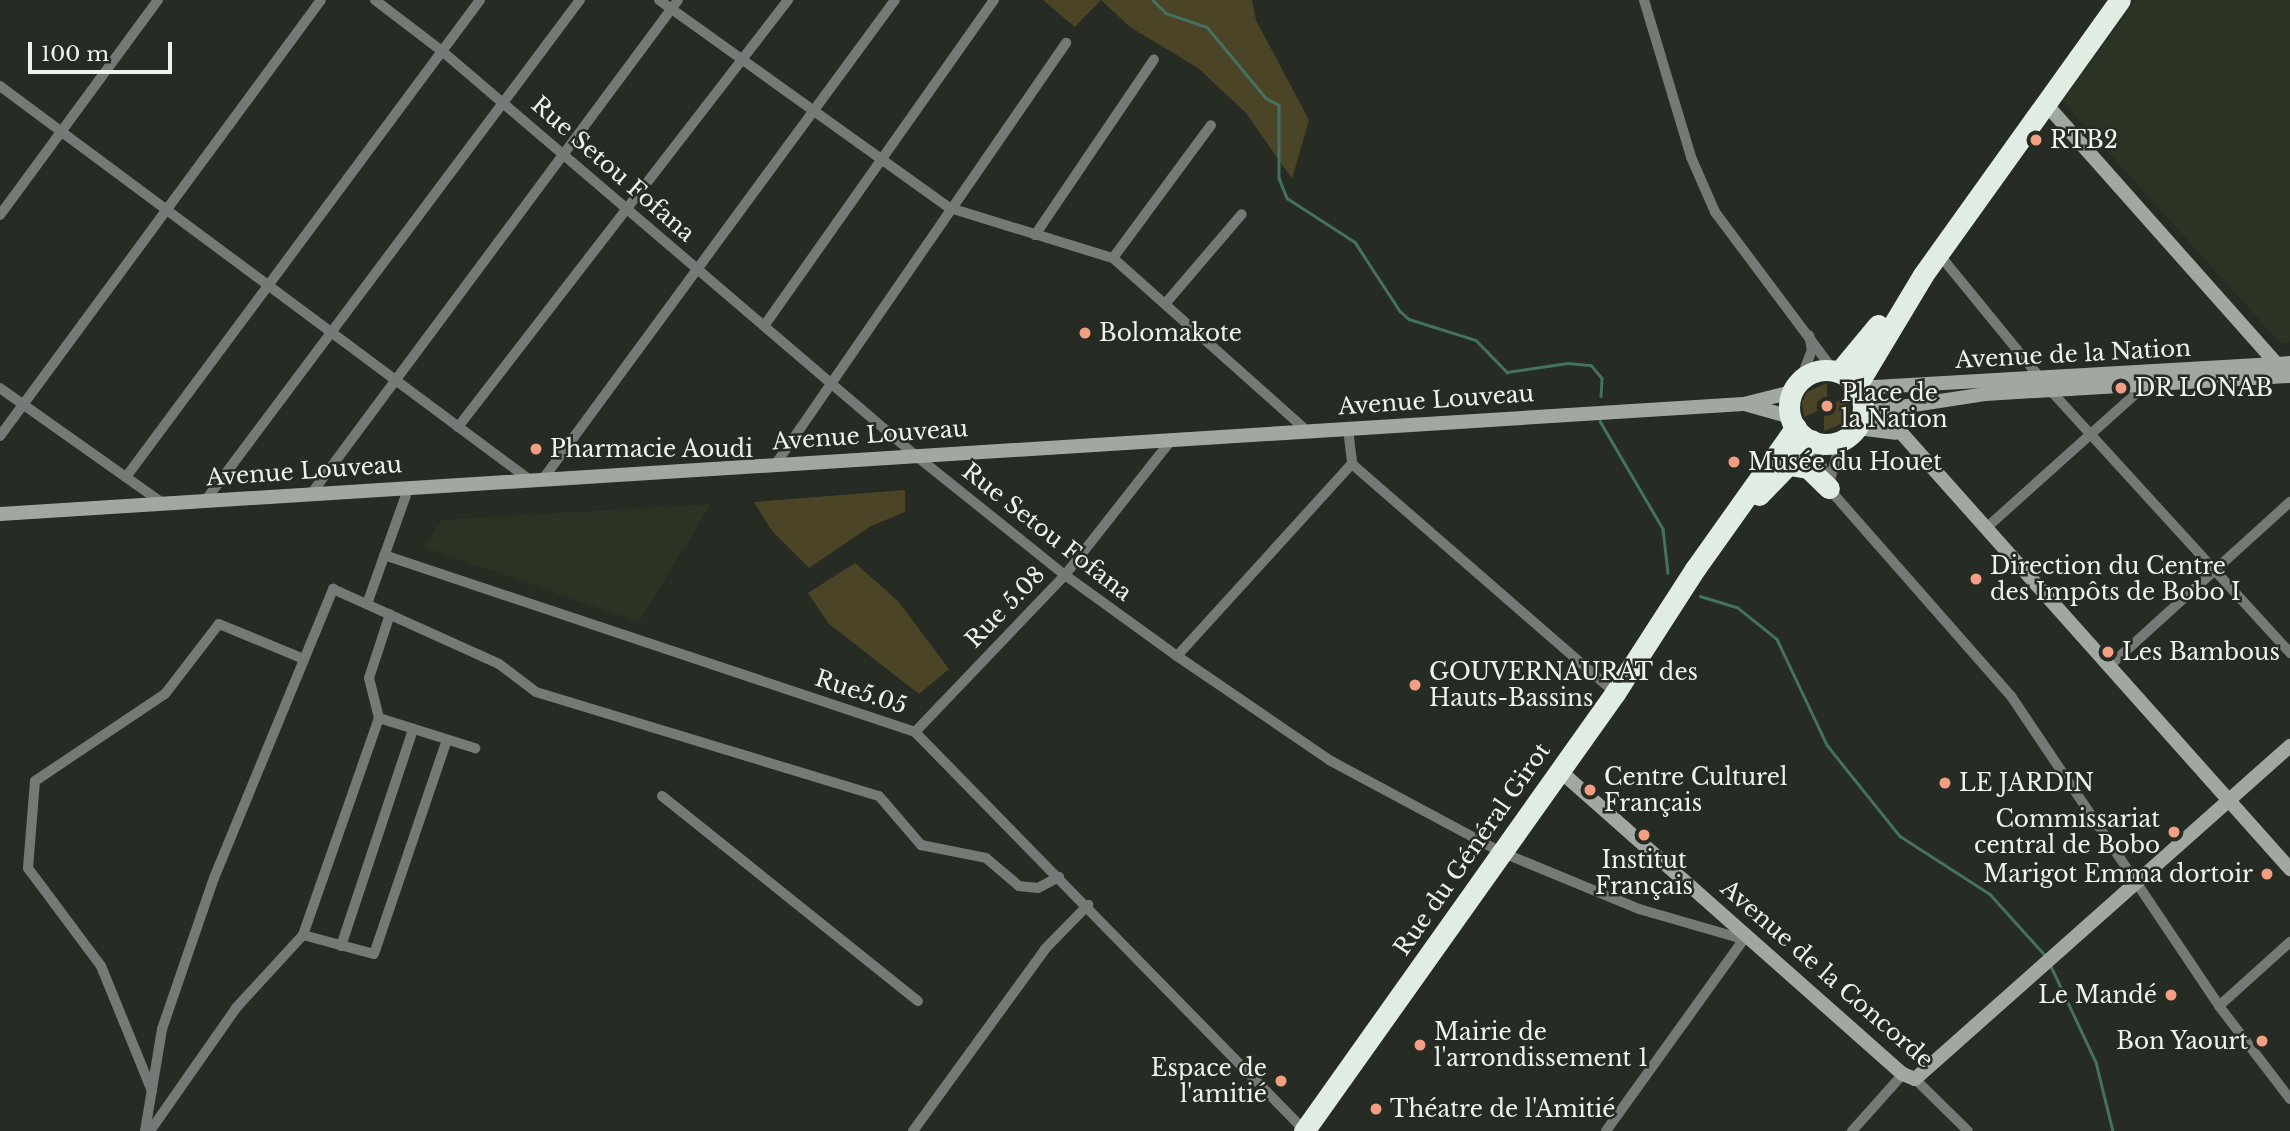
<!DOCTYPE html>
<meta charset="utf-8">
<style>
body{margin:0}
#map{position:relative;width:2290px;height:1131px;overflow:hidden;background:#262b23;font-family:"Libre Baskerville",serif}
div>[style]{position:absolute}
.built>*{inset:0;background:#2b3325}
.green>*{inset:0;background:#4b4426}
.stream>*{height:2.5px;margin:-1.25px;padding:0 1.25px;transform-origin:1.25px;border-radius:1.25px;background:#457161}
.street>*{height:10px;margin:-5px;padding:0 5px;transform-origin:5px;border-radius:5px;background:#767a76}
.secondary>*{height:14px;margin:-7px;padding:0 7px;transform-origin:7px;border-radius:7px;background:#a1a8a2}
.highway>*{height:21px;margin:-10.5px;padding:0 10.5px;transform-origin:10.5px;border-radius:10.5px;background:#e1ece3}
.highway>.ring{margin:-10.5px;padding:0;box-sizing:content-box;background:none;border:21px solid #e1ece3;border-radius:50%}
.dots>*{width:19px;height:19px;translate:-50% -50%;box-sizing:border-box;border:4px solid #262b23;border-radius:50%}
span{translate:-50% -50%;white-space:nowrap;text-align:center;line-height:1.15;-webkit-text-stroke:5px #262b23;paint-order:stroke}
.poi-label{font-size:23px;color:#eef1ec}
.left{translate:0 -50%;text-align:left}
.right{translate:-100% -50%;text-align:right}
.street-label{font-size:23px;color:#eef1ec}
.scale{position:absolute;left:28px;top:42px;width:144px;height:32px;box-sizing:border-box;border:4px solid #eef1ec;border-top:0;padding-left:9px;font-size:21px;line-height:24px;white-space:nowrap;color:#eef1ec;-webkit-text-stroke:5px #262b23;paint-order:stroke}
</style>
<div id="map">
<div class="built">
<i style="clip-path:polygon(2136px 0,2290px 0,2290px 342px,2280px 343px,2062px 101px)"></i>
<i style="clip-path:polygon(711px 504px,639px 622px,423px 547px,442px 520px)"></i>
</div>
<div class="green">
<i style="clip-path:polygon(1043px 0,1252px 0,1256px 20px,1309px 120px,1292px 179px,1246px 113px,1198px 68px,1130px 27px,1101px 0,1075px 27px)"></i>
<i style="clip-path:polygon(1827px 383px,1827px 397px,1817px 402px,1817px 411px,1804px 417px,1802px 402px,1807px 392px)"></i>
<i style="clip-path:polygon(1848px 398px,1849px 412px,1844px 423px,1824px 431px,1824px 416px,1834px 412px,1835px 402px)"></i>
<i style="clip-path:polygon(905px 490px,905px 512px,871px 526px,809px 568px,772px 531px,754px 502px)"></i>
<i style="clip-path:polygon(855px 563px,898px 601px,949px 669px,919px 694px,829px 624px,808px 593px)"></i>
</div>
<div class="stream">
<i style="left:1153px;top:0;width:18px;rotate:45deg"></i>
<i style="left:1166px;top:13px;width:43px;rotate:18.9deg"></i>
<i style="left:1207px;top:27px;width:92px;rotate:50.3deg"></i>
<i style="left:1266px;top:98px;width:15px;rotate:28deg"></i>
<i style="left:1279px;top:105px;width:73px;rotate:90deg"></i>
<i style="left:1279px;top:178px;width:22px;rotate:68deg"></i>
<i style="left:1287px;top:198px;width:81px;rotate:32.9deg"></i>
<i style="left:1355px;top:242px;width:82px;rotate:56.9deg"></i>
<i style="left:1400px;top:311px;width:12px;rotate:42deg"></i>
<i style="left:1409px;top:319px;width:70px;rotate:17.4deg"></i>
<i style="left:1476px;top:340px;width:45px;rotate:45.9deg"></i>
<i style="left:1507px;top:372px;width:61px;rotate:-8.5deg"></i>
<i style="left:1567px;top:363px;width:24px;rotate:5deg"></i>
<i style="left:1591px;top:365px;width:17px;rotate:50deg"></i>
<i style="left:1602px;top:378px;width:18px;rotate:93deg"></i>
<i style="left:1600px;top:421px;width:125px;rotate:59.7deg"></i>
<i style="left:1663px;top:529px;width:44px;rotate:83.5deg"></i>
<i style="left:1700px;top:596px;width:39px;rotate:17deg"></i>
<i style="left:1737px;top:607px;width:51px;rotate:38.7deg"></i>
<i style="left:1777px;top:639px;width:117px;rotate:64.7deg"></i>
<i style="left:1827px;top:745px;width:117px;rotate:51.3deg"></i>
<i style="left:1900px;top:836px;width:107px;rotate:32.8deg"></i>
<i style="left:1990px;top:894px;width:82px;rotate:48deg"></i>
<i style="left:2050px;top:964px;width:108px;rotate:64.9deg"></i>
<i style="left:2096px;top:1062px;width:71px;rotate:76.2deg"></i>
</div>
<div class="street">
<i style="left:375px;top:0;width:84px;rotate:37.3deg"></i>
<i style="left:442px;top:51px;width:622px;rotate:40.5deg"></i>
<i style="left:915px;top:455px;width:192px;rotate:38.7deg"></i>
<i style="left:1065px;top:575px;width:138px;rotate:35.9deg"></i>
<i style="left:1177px;top:656px;width:186px;rotate:34.3deg"></i>
<i style="left:1331px;top:761px;width:193px;rotate:28.2deg"></i>
<i style="left:1501px;top:852px;width:149px;rotate:22.4deg"></i>
<i style="left:1639px;top:909px;width:108px;rotate:16.1deg"></i>
<i style="left:659px;top:0;width:358px;rotate:35.6deg"></i>
<i style="left:950px;top:208px;width:170px;rotate:17.1deg"></i>
<i style="left:1113px;top:258px;width:260px;rotate:41.7deg"></i>
<i style="left:1644px;top:0;width:164px;rotate:73.3deg"></i>
<i style="left:1691px;top:157px;width:60px;rotate:66.4deg"></i>
<i style="left:1715px;top:212px;width:197px;rotate:53.2deg"></i>
<i style="left:0;top:86px;width:660px;rotate:36.63deg"></i>
<i style="left:0;top:215px;width:267px;rotate:-53.7deg"></i>
<i style="left:1035px;top:235px;width:212px;rotate:-55.9deg"></i>
<i style="left:1938px;top:253px;width:178px;rotate:50.7deg"></i>
<i style="left:2051px;top:391px;width:355px;rotate:47.6deg"></i>
<i style="left:1113px;top:258px;width:165px;rotate:-53.6deg"></i>
<i style="left:1165px;top:304px;width:118px;rotate:-49.5deg"></i>
<i style="left:764px;top:326px;width:399px;rotate:-54.8deg"></i>
<i style="left:1800px;top:381px;width:33px;rotate:-69deg"></i>
<i style="left:1812px;top:350px;width:15px;rotate:-101deg"></i>
<i style="left:0;top:388px;width:201px;rotate:35.3deg"></i>
<i style="left:458px;top:427px;width:540px;rotate:-52.3deg"></i>
<i style="left:1348px;top:429px;width:35px;rotate:83deg"></i>
<i style="left:1352px;top:464px;width:349px;rotate:41deg"></i>
<i style="left:0;top:436px;width:541px;rotate:-53.64deg"></i>
<i style="left:1814px;top:442px;width:51px;rotate:71.6deg"></i>
<i style="left:1830px;top:490px;width:274px;rotate:48.7deg"></i>
<i style="left:2011px;top:696px;width:373px;rotate:56.1deg"></i>
<i style="left:2219px;top:1006px;width:117px;rotate:52.6deg"></i>
<i style="left:775px;top:465px;width:513px;rotate:-55.41deg"></i>
<i style="left:126px;top:477px;width:594px;rotate:-53.42deg"></i>
<i style="left:543px;top:479px;width:594px;rotate:-53.69deg"></i>
<i style="left:1829px;top:484px;width:46px;rotate:-74.7deg"></i>
<i style="left:311px;top:494px;width:615px;rotate:-53.39deg"></i>
<i style="left:205px;top:501px;width:626px;rotate:-53.19deg"></i>
<i style="left:1985px;top:529px;width:219px;rotate:-41.9deg"></i>
<i style="left:384px;top:555px;width:560px;rotate:18.43deg"></i>
<i style="left:915px;top:732px;width:558px;rotate:45.65deg"></i>
<i style="left:367px;top:604px;width:124px;rotate:-70.3deg"></i>
<i style="left:1177px;top:656px;width:260px;rotate:-47.7deg"></i>
<i style="left:2108px;top:667px;width:246px;rotate:-42.2deg"></i>
<i style="left:379px;top:718px;width:101px;rotate:17.4deg"></i>
<i style="left:915px;top:732px;width:217px;rotate:-46.3deg"></i>
<i style="left:1065px;top:575px;width:173px;rotate:-51.8deg"></i>
<i style="left:662px;top:796px;width:328px;rotate:38.7deg"></i>
<i style="left:303px;top:935px;width:73px;rotate:15deg"></i>
<i style="left:374px;top:954px;width:226px;rotate:-71.2deg"></i>
<i style="left:341px;top:946px;width:229px;rotate:-71.6deg"></i>
<i style="left:2219px;top:1006px;width:96px;rotate:-42deg"></i>
<i style="left:1915px;top:1079px;width:74px;rotate:44.5deg"></i>
<i style="left:152px;top:1091px;width:135px;rotate:-112.2deg"></i>
<i style="left:101px;top:966px;width:122px;rotate:-126.7deg"></i>
<i style="left:28px;top:868px;width:87px;rotate:-85.4deg"></i>
<i style="left:35px;top:781px;width:156px;rotate:-33.8deg"></i>
<i style="left:165px;top:694px;width:88px;rotate:-52.4deg"></i>
<i style="left:219px;top:624px;width:92px;rotate:22.4deg"></i>
<i style="left:145px;top:1131px;width:103px;rotate:-80.5deg"></i>
<i style="left:162px;top:1029px;width:160px;rotate:-71deg"></i>
<i style="left:214px;top:878px;width:313px;rotate:-67.6deg"></i>
<i style="left:333px;top:589px;width:182px;rotate:24.3deg"></i>
<i style="left:499px;top:664px;width:46px;rotate:37.1deg"></i>
<i style="left:536px;top:692px;width:358px;rotate:16.9deg"></i>
<i style="left:879px;top:796px;width:65px;rotate:49.4deg"></i>
<i style="left:921px;top:845px;width:66px;rotate:11.3deg"></i>
<i style="left:986px;top:858px;width:43px;rotate:40.3deg"></i>
<i style="left:1019px;top:886px;width:19px;rotate:6deg"></i>
<i style="left:1038px;top:888px;width:24px;rotate:-28deg"></i>
<i style="left:150px;top:1131px;width:150px;rotate:-55deg"></i>
<i style="left:236px;top:1008px;width:99px;rotate:-47.5deg"></i>
<i style="left:303px;top:935px;width:230px;rotate:-70.7deg"></i>
<i style="left:379px;top:718px;width:41px;rotate:-104deg"></i>
<i style="left:369px;top:678px;width:67px;rotate:-71.8deg"></i>
<i style="left:913px;top:1131px;width:225px;rotate:-54deg"></i>
<i style="left:1045px;top:949px;width:62px;rotate:-45.7deg"></i>
<i style="left:1606px;top:1131px;width:241px;rotate:-54.3deg"></i>
<i style="left:1852px;top:1131px;width:76px;rotate:-48.2deg"></i>
</div>
<div class="secondary">
<i style="left:2045px;top:103px;width:356px;rotate:48.4deg"></i>
<i style="left:1858px;top:388px;width:433px;rotate:-3.3deg"></i>
<i style="left:1748px;top:405px;width:45px;rotate:15.6deg"></i>
<i style="left:1868px;top:412px;width:118px;rotate:-8.7deg"></i>
<i style="left:1985px;top:394px;width:306px;rotate:-3.4deg"></i>
<i style="left:1862px;top:416px;width:25px;rotate:9deg"></i>
<i style="left:1887px;top:420px;width:13px;rotate:39deg"></i>
<i style="left:1897px;top:428px;width:591px;rotate:48.29deg"></i>
<i style="left:1857px;top:428px;width:39px;rotate:7deg"></i>
<i style="left:0;top:514px;width:1747px;rotate:-3.61deg"></i>
<i style="left:1744px;top:404px;width:49px;rotate:-14deg"></i>
<i style="left:1559px;top:770px;width:459px;rotate:41.5deg"></i>
<i style="left:1903px;top:1074px;width:13px;rotate:23deg"></i>
<i style="left:1915px;top:1079px;width:502px;rotate:-41.61deg"></i>
</div>
<div class="highway">
<i class="ring" style="left:1789px;top:370px;width:53px;height:53px"></i>
<i style="left:1839px;top:372px;width:61px;rotate:-50.3deg"></i>
<i style="left:1857px;top:385px;width:128px;rotate:-59deg"></i>
<i style="left:1923px;top:275px;width:338px;rotate:-54.4deg"></i>
<i style="left:1789px;top:465px;width:19px;rotate:9deg"></i>
<i style="left:1808px;top:468px;width:29px;rotate:44deg"></i>
<i style="left:1759px;top:495px;width:76px;rotate:-46.1deg"></i>
<i style="left:1304px;top:1131px;width:537px;rotate:-54.62deg"></i>
<i style="left:1615px;top:693px;width:148px;rotate:-57.2deg"></i>
<i style="left:1695px;top:569px;width:174px;rotate:-54.6deg"></i>
</div>
<div class="dots">
<i style="left:2036px;top:140px;background:#f39f83"></i>
<i style="left:1085px;top:333px;background:#f39f83"></i>
<i style="left:2121px;top:388px;background:#f39f83"></i>
<i style="left:1827px;top:406px;background:#f39f83"></i>
<i style="left:536px;top:449px;background:#f39f83"></i>
<i style="left:1734px;top:462px;background:#f39f83"></i>
<i style="left:1976px;top:579px;background:#f39f83"></i>
<i style="left:2108px;top:652px;background:#f39f83"></i>
<i style="left:1415px;top:685px;background:#f39f83"></i>
<i style="left:1945px;top:783px;background:#f39f83"></i>
<i style="left:1590px;top:790px;background:#f39f83"></i>
<i style="left:2174px;top:832px;background:#f39f83"></i>
<i style="left:1644px;top:835px;background:#f39f83"></i>
<i style="left:2267px;top:874px;background:#f39f83"></i>
<i style="left:2171px;top:995px;background:#f39f83"></i>
<i style="left:2262px;top:1041px;background:#f39f83"></i>
<i style="left:1420px;top:1045px;background:#f39f83"></i>
<i style="left:1281px;top:1081px;background:#f39f83"></i>
<i style="left:1376px;top:1109px;background:#f39f83"></i>
</div>
<div class="poi-label">
<span class="left" style="left:2050px;top:140px">RTB2</span>
<span class="left" style="left:1099px;top:333px">Bolomakote</span>
<span class="left" style="left:2135px;top:388px">DR LONAB</span>
<span class="left" style="left:1841px;top:406px">Place de<br>la Nation</span>
<span class="left" style="left:550px;top:449px">Pharmacie Aoudi</span>
<span class="left" style="left:1748px;top:462px">Musée du Houet</span>
<span class="left" style="left:1990px;top:579px">Direction du Centre<br>des Impôts de Bobo I</span>
<span class="left" style="left:2122px;top:652px">Les Bambous</span>
<span class="left" style="left:1429px;top:685px">GOUVERNAURAT des<br>Hauts-Bassins</span>
<span class="left" style="left:1604px;top:790px">Centre Culturel<br>Français</span>
<span class="left" style="left:1959px;top:783px">LE JARDIN</span>
<span class="right" style="left:2160px;top:832px">Commissariat<br>central de Bobo</span>
<span style="left:1644px;top:873px">Institut<br>Français</span>
<span class="right" style="left:2253px;top:874px">Marigot Emma dortoir</span>
<span class="right" style="left:2157px;top:995px">Le Mandé</span>
<span class="left" style="left:1434px;top:1045px">Mairie de<br>l'arrondissement 1</span>
<span class="right" style="left:2248px;top:1041px">Bon Yaourt</span>
<span class="right" style="left:1267px;top:1081px">Espace de<br>l'amitié</span>
<span class="left" style="left:1390px;top:1109px">Théatre de l'Amitié</span>
</div>
<div class="street-label">
<span style="left:613px;top:169px;rotate:41deg">Rue Setou Fofana</span>
<span style="left:2073px;top:354px;rotate:-3deg">Avenue de la Nation</span>
<span style="left:1436px;top:400px;rotate:-4deg">Avenue Louveau</span>
<span style="left:870px;top:435px;rotate:-4deg">Avenue Louveau</span>
<span style="left:304px;top:471px;rotate:-4deg">Avenue Louveau</span>
<span style="left:1047px;top:532px;rotate:38deg">Rue Setou Fofana</span>
<span style="left:1005px;top:607px;rotate:-46deg">Rue 5.08</span>
<span style="left:861px;top:692px;rotate:18deg">Rue5.05</span>
<span style="left:1472px;top:849px;rotate:-55deg">Rue du Général Girot</span>
<span style="left:1827px;top:974px;rotate:41deg">Avenue de la Concorde</span>
</div>
<div class="scale">100 m</div>
</div>
